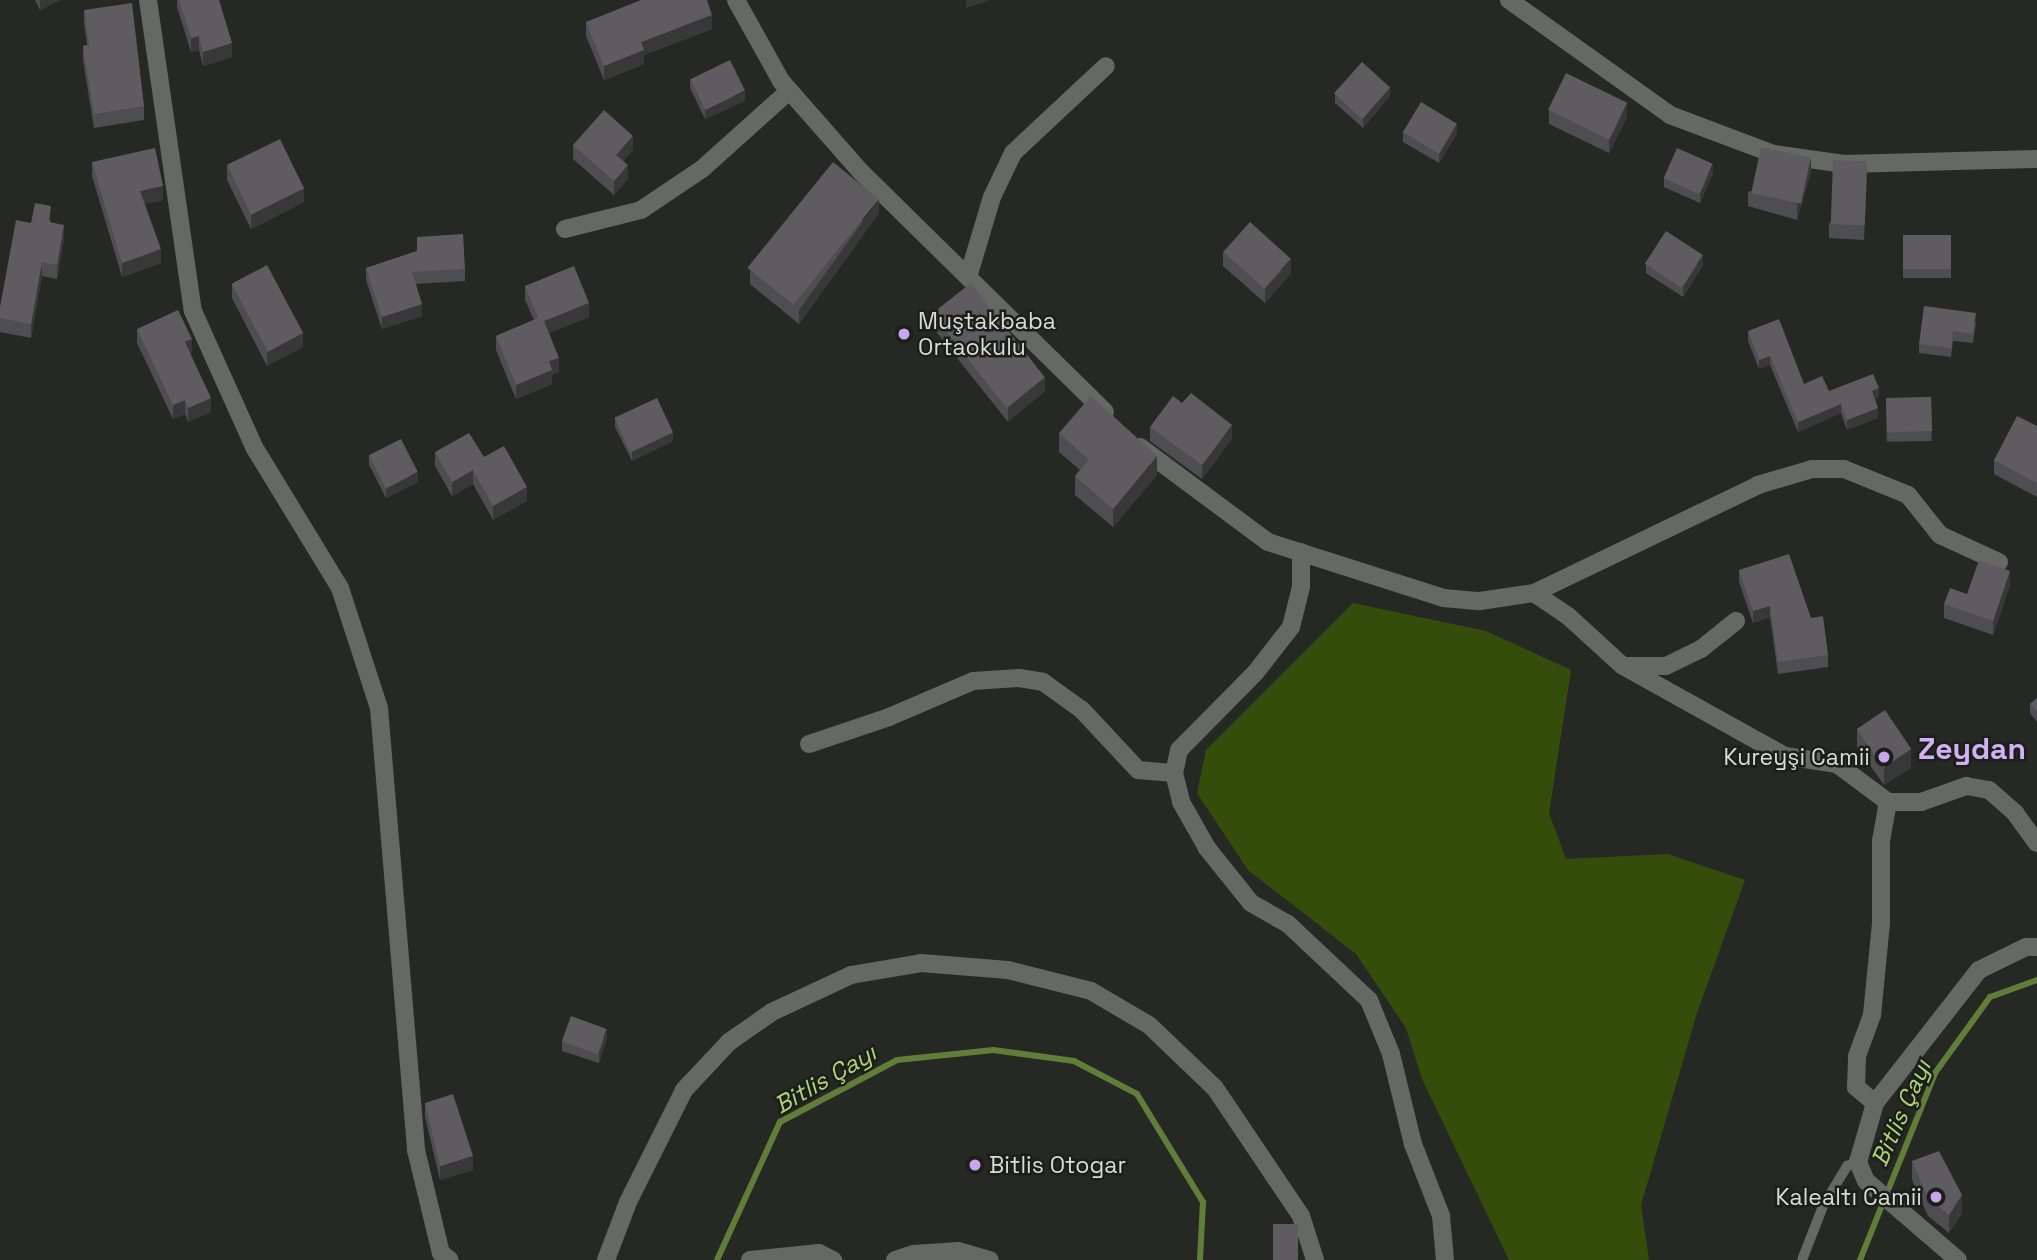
<!DOCTYPE html>
<meta charset="utf-8">
<style>
body{margin:0}
#map{position:relative;width:2037px;height:1260px;overflow:hidden;background:#262823;font-family:"Space Grotesk",sans-serif}
div>[style]{position:absolute}
.green>*{inset:0;background:#354d0b}
.stream>*{height:6px;margin:-3px;padding:0 3px;transform-origin:3px;border-radius:3px;background:#617d3a}
.lane>*{height:10px;margin:-5px;padding:0 5px;transform-origin:5px;border-radius:5px;background:#666863}
.street>*{height:18px;margin:-9px;padding:0 9px;transform-origin:9px;border-radius:9px;background:#666863}
.secondary>*{height:18px;margin:-9px;padding:0 9px;transform-origin:9px;border-radius:9px;background:#666863}
.wall>*{inset:0;background:#4e4d51;transform-origin:0 0}
.shaded-wall>*{inset:0;background:#383839}
.building>*{inset:0;background:#5e5c60;transform-origin:0 0}
.dots>*{width:19px;height:19px;translate:-50% -50%;box-sizing:border-box;border:4px solid #1c1e1a;border-radius:50%}
span{translate:-50% -50%;white-space:nowrap;text-align:center;line-height:1.15;-webkit-text-stroke:5px #1c1e1a;paint-order:stroke}
.poi-label{font-size:23px;color:#dadcd8}
.left{translate:0 -50%;text-align:left}
.right{translate:-100% -50%;text-align:right}
.water-label{font-size:24px;color:#acd577;font-style:italic}
.district-label{font-size:30px;color:#d1b0f4;font-weight:700}
</style>
<div id="map">
<div class="green">
<i style="clip-path:polygon(1353px 603px,1486px 631px,1571px 670px,1549px 813px,1566px 859px,1668px 854px,1745px 880px,1697px 1013px,1641px 1205px,1649px 1260px,1509px 1260px,1422px 1079px,1406px 1028px,1356px 954px,1248px 870px,1197px 793px,1206px 750px)"></i>
</div>
<div class="stream">
<i style="left:717px;top:1260px;width:152px;rotate:-65.5deg"></i>
<i style="left:780px;top:1122px;width:132px;rotate:-27.9deg"></i>
<i style="left:897px;top:1060px;width:97px;rotate:-5.9deg"></i>
<i style="left:993px;top:1050px;width:82px;rotate:7.7deg"></i>
<i style="left:1074px;top:1061px;width:71px;rotate:27.6deg"></i>
<i style="left:1137px;top:1094px;width:127px;rotate:58.6deg"></i>
<i style="left:1203px;top:1202px;width:58px;rotate:93deg"></i>
<i style="left:1860px;top:1260px;width:201px;rotate:-68.1deg"></i>
<i style="left:1935px;top:1073px;width:94px;rotate:-54.1deg"></i>
<i style="left:1990px;top:997px;width:50px;rotate:-19.9deg"></i>
</div>
<div class="lane">
<i style="left:1802px;top:1260px;width:58px;rotate:-68.7deg"></i>
<i style="left:1823px;top:1206px;width:47px;rotate:-59deg"></i>
<i style="left:1847px;top:1166px;width:12px;rotate:-20deg"></i>
</div>
<div class="street">
<i style="left:565px;top:229px;width:78px;rotate:-14deg"></i>
<i style="left:641px;top:210px;width:73px;rotate:-33.9deg"></i>
<i style="left:702px;top:169px;width:117px;rotate:-41.9deg"></i>
<i style="left:969px;top:274px;width:80px;rotate:-73.4deg"></i>
<i style="left:992px;top:197px;width:49px;rotate:-64.5deg"></i>
<i style="left:1013px;top:153px;width:127px;rotate:-43.1deg"></i>
<i style="left:1301px;top:552px;width:35px;rotate:90deg"></i>
<i style="left:1301px;top:587px;width:41px;rotate:104deg"></i>
<i style="left:1291px;top:627px;width:58px;rotate:128deg"></i>
<i style="left:1255px;top:673px;width:108px;rotate:134.6deg"></i>
<i style="left:1179px;top:750px;width:24px;rotate:102deg"></i>
<i style="left:1174px;top:773px;width:30px;rotate:76deg"></i>
<i style="left:1181px;top:802px;width:53px;rotate:60.5deg"></i>
<i style="left:1207px;top:848px;width:70px;rotate:51.3deg"></i>
<i style="left:1251px;top:903px;width:43px;rotate:29.6deg"></i>
<i style="left:1288px;top:924px;width:111px;rotate:43.2deg"></i>
<i style="left:1369px;top:1000px;width:58px;rotate:67.8deg"></i>
<i style="left:1391px;top:1054px;width:93px;rotate:76.3deg"></i>
<i style="left:1413px;top:1144px;width:77px;rotate:68.7deg"></i>
<i style="left:1441px;top:1216px;width:44px;rotate:84.8deg"></i>
<i style="left:1534px;top:593px;width:249px;rotate:-25.7deg"></i>
<i style="left:1758px;top:485px;width:56px;rotate:-16.5deg"></i>
<i style="left:1812px;top:469px;width:32px"></i>
<i style="left:1844px;top:469px;width:69px;rotate:22.1deg"></i>
<i style="left:1908px;top:495px;width:51px;rotate:51.3deg"></i>
<i style="left:1940px;top:535px;width:65px;rotate:24.6deg"></i>
<i style="left:1623px;top:666px;width:43px"></i>
<i style="left:1666px;top:666px;width:39px;rotate:-26deg"></i>
<i style="left:1701px;top:649px;width:45px;rotate:-38.7deg"></i>
<i style="left:809px;top:744px;width:84px;rotate:-18.6deg"></i>
<i style="left:889px;top:717px;width:91px;rotate:-23.2deg"></i>
<i style="left:973px;top:681px;width:46px;rotate:-3.7deg"></i>
<i style="left:1019px;top:678px;width:24px;rotate:9deg"></i>
<i style="left:1043px;top:682px;width:48px;rotate:35.7deg"></i>
<i style="left:1082px;top:710px;width:82px;rotate:47deg"></i>
<i style="left:1138px;top:770px;width:36px;rotate:5deg"></i>
<i style="left:1875px;top:1103px;width:25px;rotate:-140deg"></i>
<i style="left:1856px;top:1087px;width:31px;rotate:-88deg"></i>
<i style="left:1857px;top:1056px;width:44px;rotate:-69.9deg"></i>
<i style="left:1872px;top:1015px;width:92px;rotate:-84.4deg"></i>
<i style="left:1881px;top:923px;width:82px;rotate:-90deg"></i>
<i style="left:1881px;top:841px;width:40px;rotate:-80deg"></i>
<i style="left:606px;top:1260px;width:62px;rotate:-69.2deg"></i>
<i style="left:628px;top:1202px;width:125px;rotate:-63.4deg"></i>
<i style="left:684px;top:1090px;width:66px;rotate:-46.8deg"></i>
<i style="left:729px;top:1042px;width:52px;rotate:-34.9deg"></i>
<i style="left:772px;top:1012px;width:87px;rotate:-25.1deg"></i>
<i style="left:851px;top:975px;width:71px;rotate:-9.7deg"></i>
<i style="left:921px;top:963px;width:87px;rotate:4.6deg"></i>
<i style="left:1008px;top:970px;width:86px;rotate:14.2deg"></i>
<i style="left:1091px;top:991px;width:67px;rotate:30.4deg"></i>
<i style="left:1149px;top:1025px;width:91px;rotate:43.7deg"></i>
<i style="left:1215px;top:1088px;width:154px;rotate:56.1deg"></i>
<i style="left:1301px;top:1216px;width:46px;rotate:72.3deg"></i>
<i style="left:1958px;top:1260px;width:121px;rotate:-139.3deg"></i>
<i style="left:1866px;top:1181px;width:21px;rotate:-113deg"></i>
<i style="left:1858px;top:1162px;width:61px;rotate:-73.9deg"></i>
<i style="left:1875px;top:1103px;width:169px;rotate:-52deg"></i>
<i style="left:1979px;top:970px;width:52px;rotate:-26.1deg"></i>
<i style="left:2026px;top:947px;width:11px"></i>
</div>
<div class="secondary">
<i style="left:148px;top:0;width:314px;rotate:81.8deg"></i>
<i style="left:193px;top:311px;width:149px;rotate:65.8deg"></i>
<i style="left:254px;top:447px;width:165px;rotate:58.6deg"></i>
<i style="left:340px;top:588px;width:126px;rotate:72deg"></i>
<i style="left:379px;top:708px;width:444px;rotate:85.2deg"></i>
<i style="left:416px;top:1150px;width:106px;rotate:76.4deg"></i>
<i style="left:441px;top:1253px;width:11px;rotate:38deg"></i>
<i style="left:736px;top:0;width:93px;rotate:60.9deg"></i>
<i style="left:781px;top:81px;width:121px;rotate:48.7deg"></i>
<i style="left:861px;top:172px;width:342px;rotate:44.5deg"></i>
<i style="left:1509px;top:0;width:198px;rotate:35.5deg"></i>
<i style="left:1670px;top:115px;width:111px;rotate:20.6deg"></i>
<i style="left:1774px;top:154px;width:71px;rotate:8.1deg"></i>
<i style="left:1844px;top:164px;width:193px;rotate:-1.5deg"></i>
<i style="left:1140px;top:447px;width:159px;rotate:36.6deg"></i>
<i style="left:1268px;top:542px;width:184px;rotate:17.7deg"></i>
<i style="left:1443px;top:598px;width:37px;rotate:5deg"></i>
<i style="left:1480px;top:601px;width:55px;rotate:-8.4deg"></i>
<i style="left:1534px;top:593px;width:41px;rotate:34.1deg"></i>
<i style="left:1568px;top:616px;width:74px;rotate:42.3deg"></i>
<i style="left:1623px;top:666px;width:185px;rotate:29.1deg"></i>
<i style="left:1785px;top:756px;width:53px;rotate:8.7deg"></i>
<i style="left:1837px;top:764px;width:64px;rotate:36.7deg"></i>
<i style="left:1888px;top:802px;width:33px"></i>
<i style="left:1921px;top:802px;width:48px;rotate:-19.6deg"></i>
<i style="left:1966px;top:786px;width:23px;rotate:10deg"></i>
<i style="left:1989px;top:790px;width:35px;rotate:41deg"></i>
<i style="left:2015px;top:813px;width:37px;rotate:54deg"></i>
<i style="left:750px;top:1260px;width:69px;rotate:-5.8deg"></i>
<i style="left:819px;top:1253px;width:16px;rotate:27deg"></i>
<i style="left:895px;top:1260px;width:20px;rotate:-18deg"></i>
<i style="left:914px;top:1254px;width:44px;rotate:-3.9deg"></i>
<i style="left:958px;top:1251px;width:33px;rotate:16deg"></i>
</div>
<div class="wall">
<i style="clip-path:polygon(35px 0,60px 0,40px 10px)"></i>
<i style="clip-path:polygon(177px 0,219px 0,232px 57px,203px 66px,199px 50px,191px 52px,177px 7px)"></i>
<i style="clip-path:polygon(84px 10px,144px 106px,144px 120px,94px 128px,83px 60px,83px 46px,87px 45px,84px 24px)"></i>
<i style="clip-path:polygon(586px 22px,712px 29px,644px 55px,644px 64px,604px 80px,586px 36px)"></i>
<i style="clip-path:polygon(690px 79px,745px 101px,705px 119px,690px 88px)"></i>
<i style="clip-path:polygon(1335px 94px,1390px 96px,1363px 128px,1335px 103px)"></i>
<i style="clip-path:polygon(1549px 110px,1627px 117px,1609px 153px,1549px 124px)"></i>
<i style="clip-path:polygon(1403px 132px,1457px 133px,1439px 163px,1403px 142px)"></i>
<i style="clip-path:polygon(573px 145px,633px 150px,623px 161px,628px 179px,614px 195px,573px 159px)"></i>
<i style="clip-path:polygon(92px 162px,163px 200px,144px 204px,161px 263px,122px 277px,92px 176px)"></i>
<i style="clip-path:polygon(227px 166px,304px 202px,251px 229px,227px 180px)"></i>
<i style="clip-path:polygon(1811px 172px,1797px 220px,1748px 206px,1748px 192px)"></i>
<i style="clip-path:polygon(1713px 173px,1700px 203px,1664px 187px,1664px 178px)"></i>
<i style="clip-path:polygon(1867px 175px,1864px 240px,1829px 238px,1829px 224px)"></i>
<i style="clip-path:polygon(879px 213px,799px 324px,750px 284px,750px 270px)"></i>
<i style="clip-path:polygon(51px 220px,51px 223px,64px 239px,57px 279px,42px 276px,31px 338px,0 332px,0 307px,31px 223px)"></i>
<i style="left:1903px;top:235px;width:48px;height:43px"></i>
<i style="clip-path:polygon(417px 237px,465px 269px,465px 281px,416px 284px,422px 316px,382px 329px,366px 280px,366px 268px,417px 251px)"></i>
<i style="clip-path:polygon(1223px 252px,1291px 273px,1265px 303px,1223px 266px)"></i>
<i style="clip-path:polygon(1646px 264px,1703px 265px,1683px 297px,1646px 273px)"></i>
<i style="clip-path:polygon(232px 284px,303px 347px,267px 366px,232px 298px)"></i>
<i style="clip-path:polygon(525px 286px,589px 317px,549px 333px,559px 372px,552px 374px,552px 384px,516px 399px,496px 350px,496px 336px,534px 320px,525px 300px)"></i>
<i style="clip-path:polygon(934px 315px,1045px 391px,1008px 422px,934px 329px)"></i>
<i style="clip-path:polygon(1976px 322px,1973px 343px,1953px 341px,1951px 357px,1919px 353px,1919px 344px)"></i>
<i style="clip-path:polygon(137px 329px,192px 353px,190px 353px,211px 412px,188px 422px,185px 414px,173px 419px,137px 343px)"></i>
<i style="clip-path:polygon(1748px 331px,1804px 384px,1829px 391px,1879px 397px,1875px 399px,1878px 418px,1847px 430px,1841px 413px,1798px 432px,1770px 365px,1759px 369px,1748px 341px)"></i>
<i style="left:1931px;top:397px;width:44px;height:45px;rotate:89deg"></i>
<i style="clip-path:polygon(615px 418px,673px 441px,632px 461px,615px 427px)"></i>
<i style="clip-path:polygon(2037px 426px,2037px 497px,1994px 474px,1994px 460px)"></i>
<i style="clip-path:polygon(1150px 427px,1232px 439px,1202px 479px,1150px 441px)"></i>
<i style="clip-path:polygon(1059px 433px,1157px 475px,1113px 527px,1075px 495px,1075px 476px,1080px 470px,1059px 452px)"></i>
<i style="clip-path:polygon(435px 452px,484px 457px,527px 501px,493px 520px,473px 484px,452px 496px,435px 466px)"></i>
<i style="clip-path:polygon(369px 455px,418px 482px,386px 498px,369px 465px)"></i>
<i style="clip-path:polygon(1739px 570px,1811px 618px,1828px 655px,1828px 667px,1778px 674px,1770px 617px,1753px 623px,1739px 582px)"></i>
<i style="clip-path:polygon(2010px 585px,1993px 635px,1944px 618px,1944px 604px,1967px 594px)"></i>
<i style="clip-path:polygon(2037px 698px,2037px 722px,2030px 713px,2030px 704px)"></i>
<i style="clip-path:polygon(1857px 729px,1911px 768px,1884px 785px,1857px 747px)"></i>
<i style="clip-path:polygon(607px 1038px,599px 1063px,562px 1051px,562px 1041px)"></i>
<i style="clip-path:polygon(425px 1103px,473px 1170px,440px 1180px,425px 1117px)"></i>
<i style="clip-path:polygon(1912px 1161px,1962px 1213px,1949px 1233px,1928px 1216px,1912px 1180px)"></i>
</div>
<div class="shaded-wall">
<i style="clip-path:polygon(40px 0,60px 0,40px 10px)"></i>
<i style="clip-path:polygon(966px 0,990px 0,966px 8px)"></i>
<i style="clip-path:polygon(712px 15px,712px 29px,644px 55px,644px 64px,604px 80px,604px 66px,641px 42px)"></i>
<i style="clip-path:polygon(199px 36px,199px 50px,191px 52px,191px 38px)"></i>
<i style="clip-path:polygon(232px 43px,232px 57px,203px 66px,203px 52px)"></i>
<i style="clip-path:polygon(1390px 87px,1390px 96px,1363px 128px,1363px 119px)"></i>
<i style="clip-path:polygon(745px 91px,745px 101px,705px 119px,705px 110px)"></i>
<i style="clip-path:polygon(1627px 103px,1627px 117px,1609px 153px,1609px 139px)"></i>
<i style="clip-path:polygon(1457px 124px,1457px 133px,1439px 163px,1439px 154px)"></i>
<i style="clip-path:polygon(633px 136px,633px 150px,616px 169px,616px 155px)"></i>
<i style="clip-path:polygon(1811px 158px,1811px 172px,1797px 220px,1797px 206px)"></i>
<i style="clip-path:polygon(1867px 161px,1867px 175px,1864px 240px,1864px 226px)"></i>
<i style="clip-path:polygon(1713px 164px,1713px 173px,1700px 203px,1700px 194px)"></i>
<i style="clip-path:polygon(628px 165px,628px 179px,614px 195px,614px 181px)"></i>
<i style="clip-path:polygon(163px 186px,163px 200px,140px 205px,140px 191px)"></i>
<i style="clip-path:polygon(304px 188px,304px 202px,251px 229px,251px 215px)"></i>
<i style="clip-path:polygon(879px 199px,879px 213px,799px 324px,799px 310px)"></i>
<i style="clip-path:polygon(64px 225px,64px 239px,57px 279px,57px 265px)"></i>
<i style="clip-path:polygon(161px 249px,161px 263px,122px 277px,122px 263px)"></i>
<i style="clip-path:polygon(1703px 255px,1703px 265px,1683px 297px,1683px 287px)"></i>
<i style="clip-path:polygon(1291px 259px,1291px 273px,1265px 303px,1265px 289px)"></i>
<i style="clip-path:polygon(42px 262px,42px 276px,31px 338px,31px 324px)"></i>
<i style="clip-path:polygon(589px 303px,589px 317px,544px 335px,544px 321px)"></i>
<i style="clip-path:polygon(422px 304px,422px 316px,382px 329px,382px 317px)"></i>
<i style="clip-path:polygon(303px 333px,303px 347px,267px 366px,267px 352px)"></i>
<i style="clip-path:polygon(192px 339px,192px 353px,185px 356px,185px 342px)"></i>
<i style="clip-path:polygon(1770px 356px,1770px 365px,1759px 369px,1759px 360px)"></i>
<i style="clip-path:polygon(559px 358px,559px 372px,552px 374px,552px 384px,516px 399px,516px 385px,549px 361px)"></i>
<i style="clip-path:polygon(1045px 377px,1045px 391px,1008px 422px,1008px 408px)"></i>
<i style="clip-path:polygon(1879px 388px,1879px 397px,1872px 400px,1872px 391px)"></i>
<i style="clip-path:polygon(211px 398px,211px 412px,188px 422px,188px 408px)"></i>
<i style="clip-path:polygon(185px 400px,185px 414px,173px 419px,173px 405px)"></i>
<i style="clip-path:polygon(1841px 404px,1841px 413px,1798px 432px,1798px 422px)"></i>
<i style="clip-path:polygon(1878px 408px,1878px 418px,1847px 430px,1847px 420px)"></i>
<i style="clip-path:polygon(1232px 425px,1232px 439px,1202px 479px,1202px 465px)"></i>
<i style="clip-path:polygon(673px 432px,673px 441px,632px 461px,632px 452px)"></i>
<i style="clip-path:polygon(1157px 456px,1157px 475px,1113px 527px,1113px 509px)"></i>
<i style="clip-path:polygon(473px 470px,473px 484px,452px 496px,452px 482px)"></i>
<i style="clip-path:polygon(418px 472px,418px 482px,386px 498px,386px 489px)"></i>
<i style="clip-path:polygon(527px 487px,527px 501px,493px 520px,493px 506px)"></i>
<i style="clip-path:polygon(2010px 571px,2010px 585px,1993px 635px,1993px 621px)"></i>
<i style="clip-path:polygon(1770px 606px,1770px 617px,1753px 623px,1753px 611px)"></i>
<i style="clip-path:polygon(1911px 749px,1911px 768px,1884px 785px,1884px 767px)"></i>
<i style="clip-path:polygon(607px 1029px,607px 1038px,599px 1063px,599px 1054px)"></i>
<i style="clip-path:polygon(473px 1156px,473px 1170px,440px 1180px,440px 1166px)"></i>
<i style="clip-path:polygon(1962px 1195px,1962px 1213px,1949px 1233px,1949px 1215px)"></i>
</div>
<div class="building">
<i style="clip-path:polygon(179px 0,219px 0,232px 43px,203px 52px,199px 36px,191px 38px)"></i>
<i style="clip-path:polygon(641px 0,707px 0,712px 15px,641px 42px,644px 50px,604px 66px,586px 22px)"></i>
<i style="clip-path:polygon(132px 3px,144px 106px,94px 114px,83px 46px,89px 45px,84px 10px)"></i>
<i style="left:730px;top:60px;width:34px;height:44px;rotate:64deg"></i>
<i style="left:1362px;top:62px;width:38px;height:42px;rotate:42deg"></i>
<i style="left:1566px;top:73px;width:68px;height:41px;rotate:26deg"></i>
<i style="left:1421px;top:102px;width:42px;height:35px;rotate:31deg"></i>
<i style="clip-path:polygon(604px 110px,633px 136px,616px 155px,628px 165px,614px 181px,573px 145px)"></i>
<i style="left:280px;top:139px;width:55px;height:59px;rotate:64deg"></i>
<i style="left:1761px;top:147px;width:51px;height:47px;rotate:12deg"></i>
<i style="clip-path:polygon(155px 148px,163px 186px,140px 191px,161px 249px,122px 263px,92px 162px)"></i>
<i style="left:1677px;top:148px;width:39px;height:33px;rotate:24deg"></i>
<i style="left:1833px;top:160px;width:34px;height:64px;rotate:2deg"></i>
<i style="left:833px;top:162px;width:59px;height:136px;rotate:39deg"></i>
<i style="clip-path:polygon(35px 203px,51px 206px,49px 222px,64px 225px,57px 265px,42px 262px,31px 324px,0 318px,0 307px,16px 220px,31px 223px)"></i>
<i style="left:1250px;top:222px;width:55px;height:40px;rotate:42deg"></i>
<i style="left:1666px;top:231px;width:44px;height:39px;rotate:33deg"></i>
<i style="clip-path:polygon(463px 234px,465px 269px,412px 272px,422px 304px,382px 317px,366px 268px,417px 251px,417px 237px)"></i>
<i style="left:1903px;top:235px;width:48px;height:34px"></i>
<i style="left:267px;top:265px;width:77px;height:40px;rotate:62deg"></i>
<i style="clip-path:polygon(574px 266px,589px 303px,544px 321px,559px 358px,549px 361px,552px 370px,516px 385px,496px 336px,538px 318px,525px 286px)"></i>
<i style="left:971px;top:283px;width:120px;height:49px;rotate:52deg"></i>
<i style="clip-path:polygon(1924px 306px,1976px 313px,1973px 334px,1953px 331px,1951px 348px,1919px 344px)"></i>
<i style="clip-path:polygon(178px 310px,192px 339px,185px 342px,211px 398px,188px 408px,185px 400px,173px 405px,137px 329px)"></i>
<i style="clip-path:polygon(1779px 319px,1804px 384px,1822px 376px,1829px 391px,1873px 374px,1879px 388px,1872px 391px,1878px 408px,1847px 420px,1841px 404px,1798px 422px,1770px 356px,1759px 360px,1748px 331px)"></i>
<i style="clip-path:polygon(1191px 393px,1232px 425px,1202px 465px,1150px 427px,1173px 396px,1182px 403px)"></i>
<i style="clip-path:polygon(1091px 396px,1157px 456px,1113px 509px,1075px 476px,1089px 460px,1059px 433px)"></i>
<i style="left:1931px;top:397px;width:34px;height:45px;rotate:88deg"></i>
<i style="left:657px;top:398px;width:38px;height:47px;rotate:65deg"></i>
<i style="clip-path:polygon(2017px 416px,2037px 426px,2037px 483px,1994px 460px)"></i>
<i style="clip-path:polygon(469px 433px,484px 457px,504px 446px,527px 487px,493px 506px,473px 470px,452px 482px,435px 452px)"></i>
<i style="left:401px;top:439px;width:37px;height:36px;rotate:63deg"></i>
<i style="clip-path:polygon(1789px 554px,1811px 618px,1823px 616px,1828px 655px,1778px 662px,1770px 606px,1753px 611px,1739px 570px)"></i>
<i style="clip-path:polygon(1979px 560px,2010px 571px,1993px 621px,1944px 604px,1950px 588px,1967px 594px)"></i>
<i style="clip-path:polygon(2037px 698px,2037px 712px,2030px 704px)"></i>
<i style="left:1885px;top:710px;width:47px;height:34px;rotate:56deg"></i>
<i style="left:571px;top:1016px;width:38px;height:27px;rotate:20deg"></i>
<i style="clip-path:polygon(453px 1094px,473px 1156px,440px 1166px,425px 1103px)"></i>
<i style="clip-path:polygon(1939px 1151px,1962px 1195px,1949px 1215px,1928px 1198px,1912px 1161px)"></i>
<i style="left:1273px;top:1224px;width:25px;height:36px"></i>
</div>
<div class="dots">
<i style="left:904px;top:334px;background:#c9a5ee"></i>
<i style="left:1884px;top:757px;background:#c9a5ee"></i>
<i style="left:975px;top:1165px;background:#c9a5ee"></i>
<i style="left:1936px;top:1197px;background:#c9a5ee"></i>
</div>
<div class="poi-label">
<span class="left" style="left:918px;top:334px">Muştakbaba<br>Ortaokulu</span>
<span class="right" style="left:1870px;top:757px">Kureyşi Camii</span>
<span class="left" style="left:989px;top:1165px">Bitlis Otogar</span>
<span class="right" style="left:1922px;top:1197px">Kalealtı Camii</span>
</div>
<div class="water-label">
<span style="left:825px;top:1079px;rotate:-30deg">Bitlis Çayı</span>
<span style="left:1901px;top:1113px;rotate:-66deg">Bitlis Çayı</span>
</div>
<div class="district-label">
<span style="left:1972px;top:749px">Zeydan</span>
</div>
</div>
